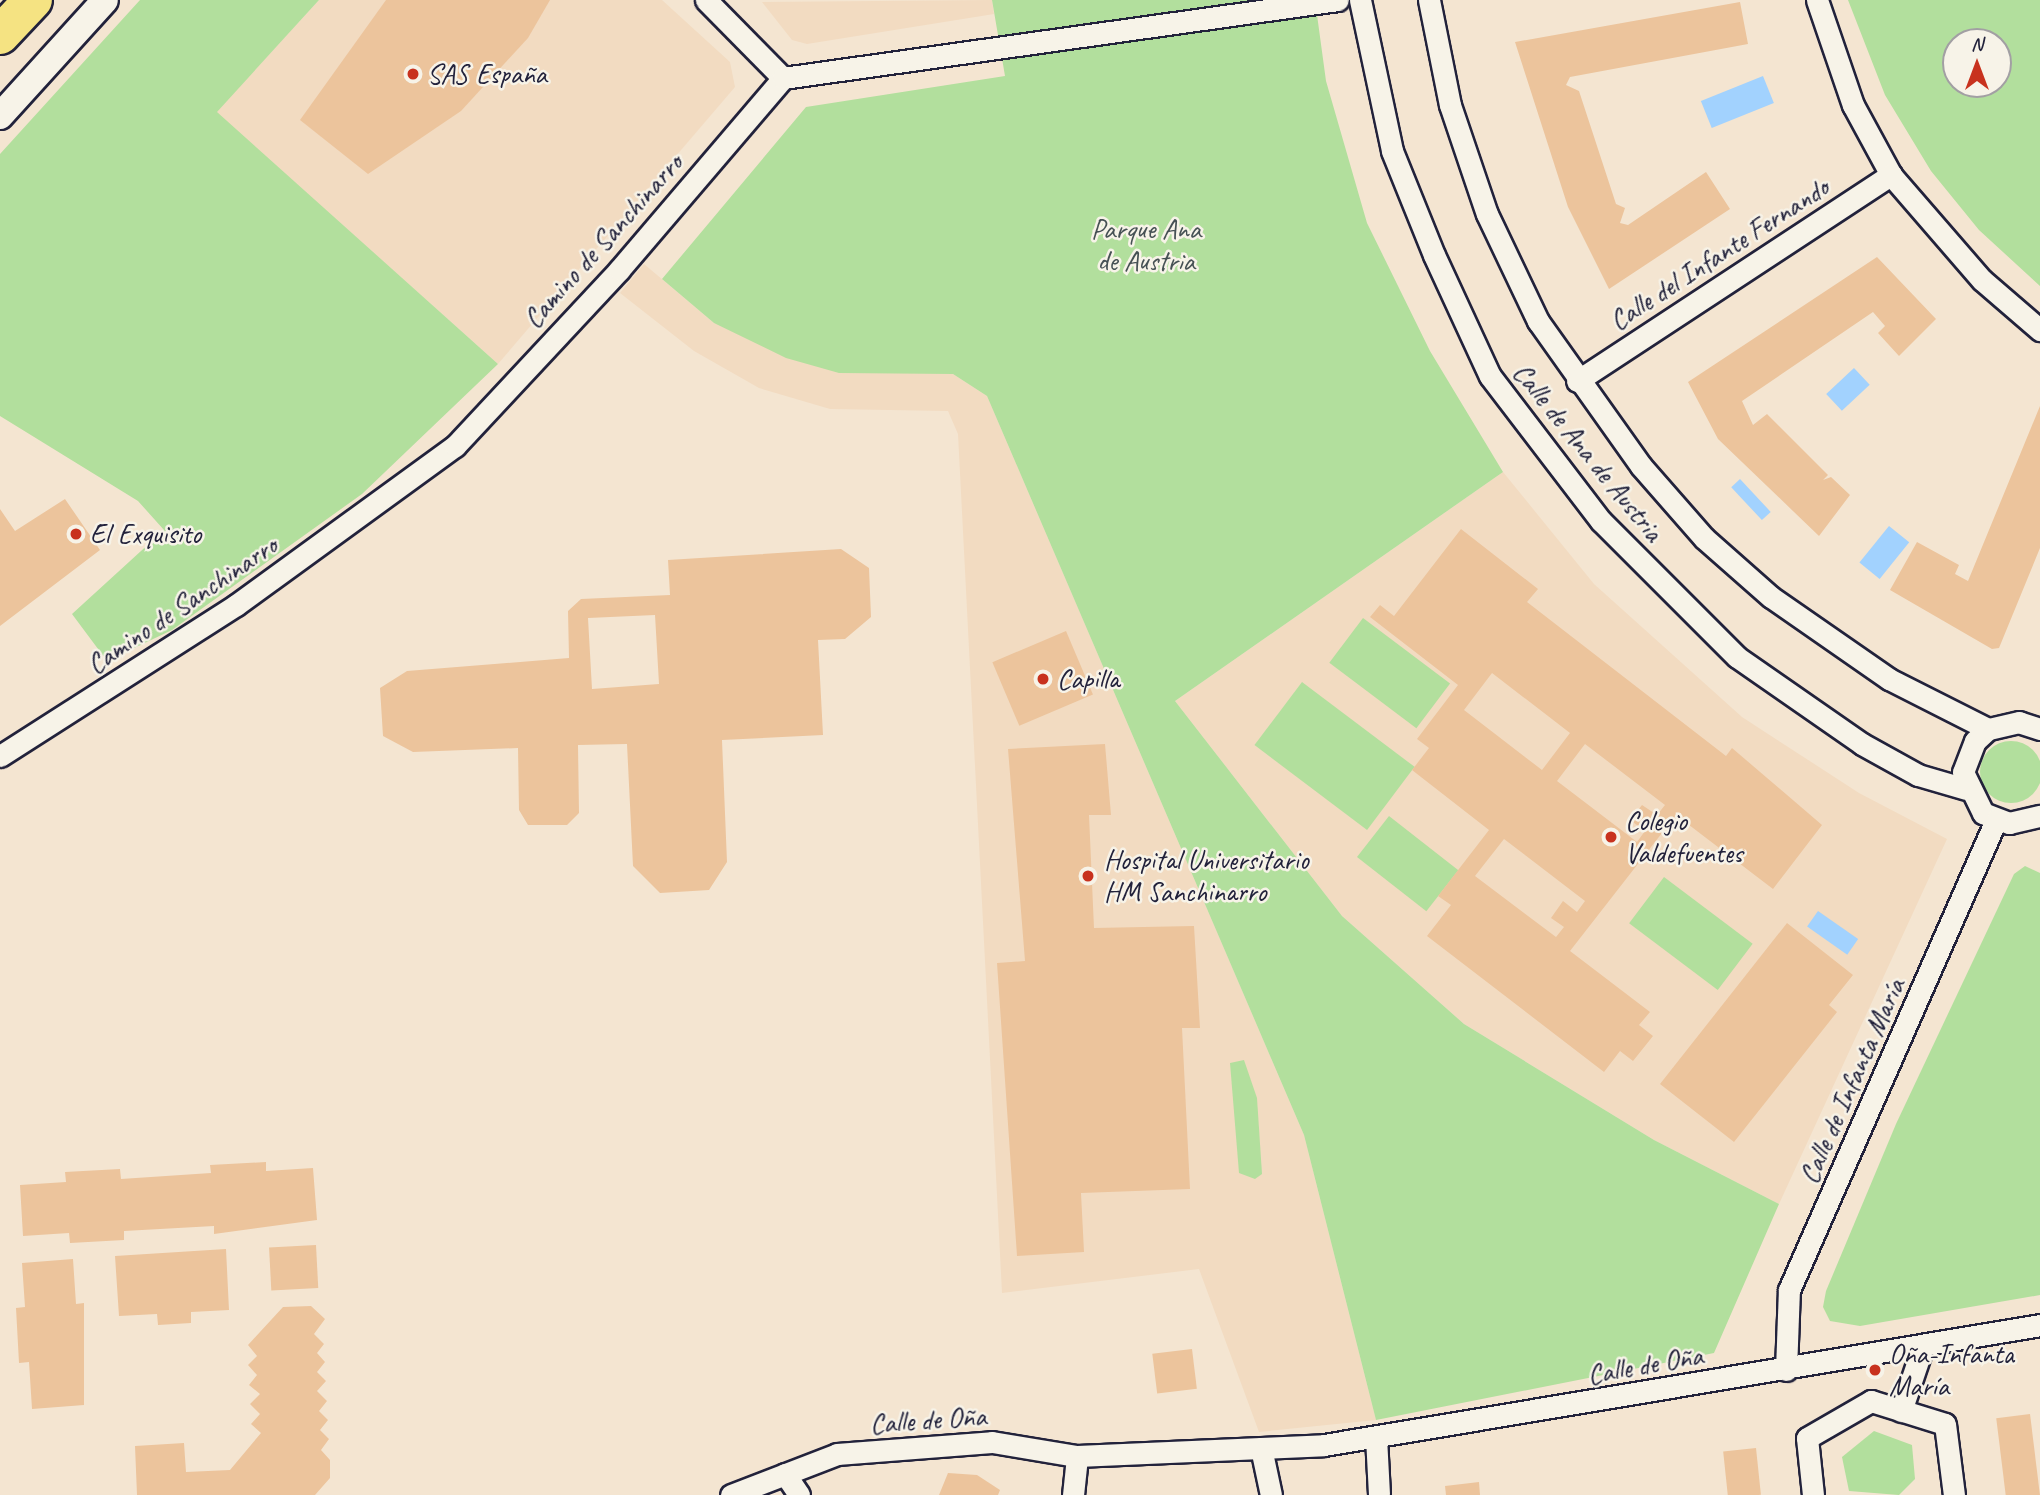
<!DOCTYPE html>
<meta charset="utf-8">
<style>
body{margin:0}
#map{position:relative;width:2040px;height:1495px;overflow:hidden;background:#f4e5d1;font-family:Caveat,sans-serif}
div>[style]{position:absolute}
.built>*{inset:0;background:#f2dbc1}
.green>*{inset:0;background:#b2df9d;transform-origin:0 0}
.round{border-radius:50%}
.water>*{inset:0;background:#a2d2fe;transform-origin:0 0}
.building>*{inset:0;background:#ecc49c;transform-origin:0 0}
.roads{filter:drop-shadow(2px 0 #22223b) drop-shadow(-2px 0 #22223b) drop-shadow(0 2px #22223b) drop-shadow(0 -2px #22223b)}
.minor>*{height:21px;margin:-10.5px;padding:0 10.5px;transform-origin:10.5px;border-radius:10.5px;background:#f7f3e8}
.tertiary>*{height:26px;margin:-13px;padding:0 13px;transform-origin:13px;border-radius:13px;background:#f7f3e8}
.motorway>*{height:38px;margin:-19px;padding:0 19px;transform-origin:19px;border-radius:19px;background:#f5e382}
.dots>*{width:19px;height:19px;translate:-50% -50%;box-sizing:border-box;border:4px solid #f7f3e8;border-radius:50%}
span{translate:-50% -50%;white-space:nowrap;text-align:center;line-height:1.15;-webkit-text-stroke:5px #f7f3e8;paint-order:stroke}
.poi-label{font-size:28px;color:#22223b}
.left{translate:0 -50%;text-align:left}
.park-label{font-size:28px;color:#465154}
.street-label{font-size:28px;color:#22223b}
.north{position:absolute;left:1942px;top:28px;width:70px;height:70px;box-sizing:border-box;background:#f7f3e8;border:2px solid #a29fa3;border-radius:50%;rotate:0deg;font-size:19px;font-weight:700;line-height:28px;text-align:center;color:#22223b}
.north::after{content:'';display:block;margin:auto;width:24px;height:32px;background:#c8321e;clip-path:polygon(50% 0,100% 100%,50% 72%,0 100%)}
</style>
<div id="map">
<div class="built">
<i style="clip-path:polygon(319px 0,662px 0,730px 62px,735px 87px,498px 364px,216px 112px)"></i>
<i style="clip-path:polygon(992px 0,994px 14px,807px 44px,792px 40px,762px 2px)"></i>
<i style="clip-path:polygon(644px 264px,714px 323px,953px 374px,987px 396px,1304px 1135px,1376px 1420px,1259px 1432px,1199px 1269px,1002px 1293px,958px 434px,948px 411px,830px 409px,759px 388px,694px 351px,620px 293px)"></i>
<i style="clip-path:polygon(1503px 472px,1594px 584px,1742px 717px,1859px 793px,1947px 839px,1779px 1204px,1654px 1140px,1464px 1024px,1342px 916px,1175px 701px)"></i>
</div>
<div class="green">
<i style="clip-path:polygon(140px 0,319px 0,217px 112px,498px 364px,362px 494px,172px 630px,107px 661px,72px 614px,164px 530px,138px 501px,0 416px,0 154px)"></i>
<i style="clip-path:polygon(992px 0,1315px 0,1326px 81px,1367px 223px,1430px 351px,1503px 472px,1175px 701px,1342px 916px,1464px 1024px,1654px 1140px,1779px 1204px,1714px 1353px,1376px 1420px,1304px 1135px,987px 396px,953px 374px,839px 373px,786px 358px,714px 323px,662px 279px,806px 107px,1005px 76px)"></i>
<i style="clip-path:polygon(evenodd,1848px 0,2040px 0,2040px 286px,1979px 230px,1931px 171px,1885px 95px,1848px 0,1956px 42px,1998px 42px,1998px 84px,1956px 84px,1956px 42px)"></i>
<i style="left:1363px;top:618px;width:109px;height:56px;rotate:37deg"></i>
<i style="left:1302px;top:682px;width:141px;height:79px;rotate:37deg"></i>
<i class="round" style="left:1980px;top:741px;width:62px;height:62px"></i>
<i style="left:1389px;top:816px;width:88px;height:52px;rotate:38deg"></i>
<i style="clip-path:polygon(2025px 866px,2040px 873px,2040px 1295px,1860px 1326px,1830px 1321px,1823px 1307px,1826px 1291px,1896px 1124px,2014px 874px)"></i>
<i style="left:1664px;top:877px;width:111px;height:58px;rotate:37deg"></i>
<i style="clip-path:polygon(1244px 1060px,1257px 1098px,1262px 1174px,1255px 1179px,1239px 1173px,1230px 1063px)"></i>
<i style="clip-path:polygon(1874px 1431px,1912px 1445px,1915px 1479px,1899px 1495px,1849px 1491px,1842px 1457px)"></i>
</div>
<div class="water">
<i style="left:1763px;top:76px;width:29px;height:67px;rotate:68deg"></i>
<i style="left:1854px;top:368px;width:23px;height:38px;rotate:47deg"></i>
<i style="left:1740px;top:479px;width:45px;height:12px;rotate:47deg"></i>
<i style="left:1889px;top:526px;width:26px;height:47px;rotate:39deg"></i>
<i style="left:1818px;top:911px;width:49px;height:19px;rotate:35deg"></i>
</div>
<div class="building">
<i style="clip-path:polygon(386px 0,550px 0,528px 38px,461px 111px,368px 174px,300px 120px)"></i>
<i style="clip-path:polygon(1740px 2px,1748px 44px,1570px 77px,1566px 85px,1579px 91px,1616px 204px,1625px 208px,1620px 223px,1628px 225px,1706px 172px,1730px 209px,1609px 289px,1568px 207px,1515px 42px)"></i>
<i style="clip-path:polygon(1877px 257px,1936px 319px,1899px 356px,1878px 333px,1885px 326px,1873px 312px,1742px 401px,1753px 425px,1767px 414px,1828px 475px,1823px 480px,1831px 477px,1850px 495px,1819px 536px,1718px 439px,1688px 382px)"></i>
<i style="clip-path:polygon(2040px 406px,2040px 548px,1999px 648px,1992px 649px,1890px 590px,1917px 542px,1959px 565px,1955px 574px,1968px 581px)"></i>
<i style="clip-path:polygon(65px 499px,100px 550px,0 626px,0 509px,15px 531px)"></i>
<i style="clip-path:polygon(evenodd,1461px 529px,1538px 589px,1527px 602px,1726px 756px,1732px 748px,1822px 825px,1773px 889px,1676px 815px,1570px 951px,1650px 1012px,1639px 1025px,1653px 1036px,1633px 1061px,1620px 1051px,1604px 1072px,1427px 936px,1451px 905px,1438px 896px,1489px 830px,1412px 770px,1429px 748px,1417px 739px,1458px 685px,1370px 617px,1380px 605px,1394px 616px,1461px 529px,1492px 673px,1570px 733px,1542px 770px,1464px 710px,1492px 673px,1461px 529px,1585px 744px,1665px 805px,1657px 815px,1642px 805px,1630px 820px,1645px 831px,1637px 842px,1557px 781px,1585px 744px,1461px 529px,1504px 839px,1585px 901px,1577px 912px,1563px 901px,1551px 918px,1564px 927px,1556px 937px,1475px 876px,1504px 839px)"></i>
<i style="clip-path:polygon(evenodd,841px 549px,869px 568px,871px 617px,845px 639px,818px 640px,823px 735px,722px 740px,727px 862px,709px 890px,660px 893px,633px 866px,627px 744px,578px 745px,579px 813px,567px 825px,528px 825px,519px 810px,518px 748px,413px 752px,383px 736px,380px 688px,407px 671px,569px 658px,568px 611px,581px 599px,670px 595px,668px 560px,841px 549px,655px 615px,659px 684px,592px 689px,588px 618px,655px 615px)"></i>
<i style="left:1066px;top:631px;width:69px;height:80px;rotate:67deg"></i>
<i style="clip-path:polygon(1105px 744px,1111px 815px,1089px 815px,1094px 928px,1194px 926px,1200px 1028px,1182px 1028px,1190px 1189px,1081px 1193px,1084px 1252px,1017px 1256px,997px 963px,1025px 961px,1008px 749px)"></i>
<i style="clip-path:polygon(1787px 923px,1853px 975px,1829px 1005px,1837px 1012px,1734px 1142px,1660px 1084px)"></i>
<i style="clip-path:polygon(266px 1162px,266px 1171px,313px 1168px,317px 1220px,214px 1234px,214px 1226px,124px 1231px,124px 1240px,70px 1243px,69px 1233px,23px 1236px,20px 1185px,66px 1182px,65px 1172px,120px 1169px,121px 1179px,211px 1173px,210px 1165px)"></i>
<i style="left:316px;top:1245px;width:43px;height:47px;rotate:87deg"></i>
<i style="clip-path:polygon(226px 1249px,229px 1310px,191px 1312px,191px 1323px,158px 1325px,157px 1314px,119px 1316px,115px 1256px)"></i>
<i style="clip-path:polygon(73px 1259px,76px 1304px,84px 1303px,84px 1405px,32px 1409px,29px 1362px,19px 1363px,16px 1308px,25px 1307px,22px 1263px)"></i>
<i style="clip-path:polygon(311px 1306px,325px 1319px,314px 1334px,324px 1344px,317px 1353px,325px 1362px,317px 1372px,326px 1381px,317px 1391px,327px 1401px,319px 1411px,328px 1420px,320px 1430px,329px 1439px,321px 1450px,330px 1460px,330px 1478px,315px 1495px,137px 1495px,135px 1446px,184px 1443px,186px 1472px,230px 1470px,261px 1433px,251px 1424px,260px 1414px,250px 1404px,260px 1394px,249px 1385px,257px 1375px,248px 1365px,257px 1356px,248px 1345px,283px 1307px)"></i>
<i style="left:1192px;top:1349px;width:40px;height:40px;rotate:83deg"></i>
<i style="left:2030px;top:1414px;width:82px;height:34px;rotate:83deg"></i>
<i style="left:1756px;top:1448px;width:47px;height:33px;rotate:84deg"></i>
<i style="clip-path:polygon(948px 1473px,977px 1475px,1000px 1490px,998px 1495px,939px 1495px)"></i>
<i style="clip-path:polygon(1479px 1482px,1480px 1495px,1446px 1495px,1445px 1486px)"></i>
</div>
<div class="roads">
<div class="minor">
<i style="left:706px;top:0;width:110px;rotate:45.4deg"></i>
<i style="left:1360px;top:0;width:154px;rotate:78deg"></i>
<i style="left:1392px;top:151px;width:112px;rotate:68deg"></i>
<i style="left:1434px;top:255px;width:133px;rotate:65.2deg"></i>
<i style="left:1490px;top:376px;width:183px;rotate:52.6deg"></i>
<i style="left:1601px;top:521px;width:192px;rotate:45deg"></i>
<i style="left:1737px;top:657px;width:152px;rotate:34.8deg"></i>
<i style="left:1862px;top:744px;width:64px;rotate:29deg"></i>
<i style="left:1918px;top:775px;width:50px;rotate:16.3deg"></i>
<i style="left:1429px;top:0;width:107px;rotate:78.7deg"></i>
<i style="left:1450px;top:105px;width:115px;rotate:71.3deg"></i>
<i style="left:1487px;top:214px;width:119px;rotate:64.5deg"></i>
<i style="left:1538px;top:321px;width:178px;rotate:54.6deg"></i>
<i style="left:1641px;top:466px;width:96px;rotate:48.8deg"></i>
<i style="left:1704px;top:538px;width:89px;rotate:41.4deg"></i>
<i style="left:1771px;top:597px;width:144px;rotate:34.8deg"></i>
<i style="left:1889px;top:679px;width:111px;rotate:26.8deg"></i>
<i style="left:1817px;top:0;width:111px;rotate:71.1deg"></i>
<i style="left:1853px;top:105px;width:80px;rotate:61.5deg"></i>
<i style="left:1891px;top:175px;width:139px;rotate:49.1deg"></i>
<i style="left:1982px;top:280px;width:77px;rotate:40.8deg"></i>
<i style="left:1577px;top:381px;width:376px;rotate:-33.3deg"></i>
<i style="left:2040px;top:729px;width:22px;rotate:-162deg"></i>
<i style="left:2019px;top:722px;width:32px;rotate:167deg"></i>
<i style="left:1988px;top:729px;width:18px;rotate:137deg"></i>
<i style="left:1975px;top:741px;width:33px;rotate:111deg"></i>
<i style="left:1963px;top:772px;width:46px;rotate:64deg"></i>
<i style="left:1983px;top:813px;width:28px;rotate:21deg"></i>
<i style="left:2009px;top:823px;width:32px;rotate:-13deg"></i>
<i style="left:0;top:756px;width:280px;rotate:-32.6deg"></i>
<i style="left:236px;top:605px;width:271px;rotate:-36deg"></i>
<i style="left:455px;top:446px;width:241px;rotate:-47deg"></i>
<i style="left:619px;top:270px;width:253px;rotate:-49.5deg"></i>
<i style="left:783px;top:78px;width:560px;rotate:-8deg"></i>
<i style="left:1786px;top:1370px;width:80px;rotate:-87.9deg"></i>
<i style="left:1789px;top:1290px;width:514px;rotate:-66.23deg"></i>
<i style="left:1901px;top:1411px;width:69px;rotate:-71.3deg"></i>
<i style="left:1376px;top:1437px;width:57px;rotate:87deg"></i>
<i style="left:1261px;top:1448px;width:48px;rotate:78deg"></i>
<i style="left:785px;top:1474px;width:25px;rotate:56deg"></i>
<i style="left:731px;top:1495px;width:114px;rotate:-21.1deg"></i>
<i style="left:837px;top:1454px;width:155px;rotate:-4.4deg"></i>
<i style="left:992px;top:1442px;width:86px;rotate:9.4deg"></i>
<i style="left:1077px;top:1456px;width:247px;rotate:-2.5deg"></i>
<i style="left:1324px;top:1445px;width:726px;rotate:-9.51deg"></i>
<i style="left:1073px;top:1495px;width:39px;rotate:-84deg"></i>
<i style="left:1813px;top:1495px;width:57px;rotate:-96deg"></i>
<i style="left:1807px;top:1438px;width:74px;rotate:-30deg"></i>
<i style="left:1871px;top:1401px;width:77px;rotate:17.3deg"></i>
<i style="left:1945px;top:1424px;width:72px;rotate:82.8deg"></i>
</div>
<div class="tertiary">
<i style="left:0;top:116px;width:156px;rotate:-47.8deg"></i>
</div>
<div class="motorway">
<i style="left:0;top:35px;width:48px;rotate:-46.7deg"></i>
</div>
</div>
<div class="dots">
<i style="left:413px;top:74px;background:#c8321e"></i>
<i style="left:76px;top:534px;background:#c8321e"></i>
<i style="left:1043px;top:679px;background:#c8321e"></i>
<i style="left:1611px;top:837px;background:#c8321e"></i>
<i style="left:1088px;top:876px;background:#c8321e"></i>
<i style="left:1875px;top:1370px;background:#c8321e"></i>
</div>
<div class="poi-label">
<span class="left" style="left:427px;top:74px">SAS España</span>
<span class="left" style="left:90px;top:534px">El Exquisito</span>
<span class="left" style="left:1057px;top:679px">Capilla</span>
<span class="left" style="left:1625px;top:837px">Colegio<br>Valdefuentes</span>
<span class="left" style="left:1104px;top:876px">Hospital Universitario<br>HM Sanchinarro</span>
<span class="left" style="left:1889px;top:1370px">Oña-Infanta<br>María</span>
</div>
<div class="park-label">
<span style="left:1146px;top:245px">Parque Ana<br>de Austria</span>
</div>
<div class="street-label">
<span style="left:603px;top:241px;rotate:-48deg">Camino de Sanchinarro</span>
<span style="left:1719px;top:254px;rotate:-33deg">Calle del Infante Fernando</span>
<span style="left:1588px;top:452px;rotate:51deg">Calle de Ana de Austria</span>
<span style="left:182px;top:605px;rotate:-34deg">Camino de Sanchinarro</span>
<span style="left:1852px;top:1081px;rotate:-66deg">Calle de Infanta María</span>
<span style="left:1645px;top:1365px;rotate:-10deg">Calle de Oña</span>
<span style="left:928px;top:1420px;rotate:-4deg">Calle de Oña</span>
</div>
<div class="north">N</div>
</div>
